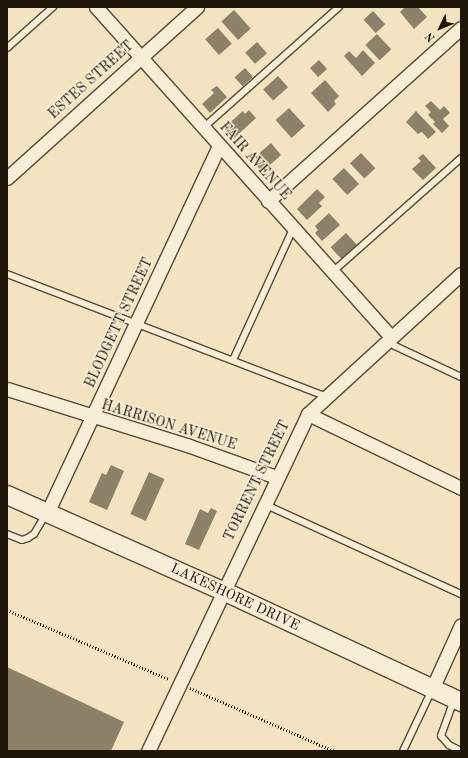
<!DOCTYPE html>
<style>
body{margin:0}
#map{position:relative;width:468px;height:758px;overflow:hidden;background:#f4e3c1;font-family:"Old Standard TT",serif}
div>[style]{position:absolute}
.building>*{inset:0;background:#8e8169;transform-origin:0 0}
.path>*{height:2.5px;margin-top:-1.25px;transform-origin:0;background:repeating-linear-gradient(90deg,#20170a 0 1px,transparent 0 3px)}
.roads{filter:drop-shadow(1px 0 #554a38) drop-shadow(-1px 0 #554a38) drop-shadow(0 1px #554a38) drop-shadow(0 -1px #554a38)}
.service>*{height:6px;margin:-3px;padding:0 3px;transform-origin:3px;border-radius:3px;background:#f8edd7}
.minor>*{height:13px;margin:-6.5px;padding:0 6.5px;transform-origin:6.5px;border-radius:6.5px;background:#f8edd7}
.secondary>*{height:18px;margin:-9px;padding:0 9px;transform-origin:9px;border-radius:9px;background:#f8edd7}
span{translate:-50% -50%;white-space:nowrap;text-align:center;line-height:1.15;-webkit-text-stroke:3px #f8edd7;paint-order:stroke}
.street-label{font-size:14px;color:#20170a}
.frame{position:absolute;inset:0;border:8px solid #20170a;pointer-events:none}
.north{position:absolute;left:420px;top:8px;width:40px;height:40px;-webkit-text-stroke:3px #f8edd7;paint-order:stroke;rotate:227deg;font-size:11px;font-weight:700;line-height:16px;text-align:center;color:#20170a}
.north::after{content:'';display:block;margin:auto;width:14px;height:18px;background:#20170a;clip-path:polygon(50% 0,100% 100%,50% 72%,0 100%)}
</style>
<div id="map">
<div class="building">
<i style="clip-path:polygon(405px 7px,418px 7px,427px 17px,414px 29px,400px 12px)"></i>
<i style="left:234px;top:10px;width:25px;height:17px;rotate:48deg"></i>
<i style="left:373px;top:11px;width:18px;height:13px;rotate:47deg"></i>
<i style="left:218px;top:28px;width:21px;height:17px;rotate:49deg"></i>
<i style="left:377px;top:34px;width:21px;height:16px;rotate:47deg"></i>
<i style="left:257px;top:42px;width:15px;height:16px;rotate:48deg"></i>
<i style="clip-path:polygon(363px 50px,375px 63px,362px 76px,344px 56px,349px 51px,356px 58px)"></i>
<i style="left:319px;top:60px;width:12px;height:12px;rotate:48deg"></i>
<i style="left:245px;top:68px;width:12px;height:14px;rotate:48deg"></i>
<i style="left:278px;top:76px;width:15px;height:20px;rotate:48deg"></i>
<i style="clip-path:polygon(325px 80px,339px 96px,334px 101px,336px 104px,328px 112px,311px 93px)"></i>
<i style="clip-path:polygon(217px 86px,227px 97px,210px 113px,202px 104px,214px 93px,211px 90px)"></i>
<i style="clip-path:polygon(431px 101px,440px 110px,444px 106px,450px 113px,443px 119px,449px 126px,442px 133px,433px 124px,435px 122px,428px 115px,431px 112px,425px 106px)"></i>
<i style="left:289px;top:108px;width:24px;height:18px;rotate:48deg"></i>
<i style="clip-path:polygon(249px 110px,256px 118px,233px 139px,224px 128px,243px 111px,245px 114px)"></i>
<i style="clip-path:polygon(416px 111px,436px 132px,428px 139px,422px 132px,418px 134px,406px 122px)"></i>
<i style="clip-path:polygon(271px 143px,281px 155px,262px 172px,256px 165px,259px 162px,255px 157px)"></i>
<i style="left:361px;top:153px;width:21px;height:15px;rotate:47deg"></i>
<i style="clip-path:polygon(423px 154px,436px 168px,423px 180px,412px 169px,421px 161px,418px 158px)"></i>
<i style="left:344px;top:168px;width:22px;height:16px;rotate:47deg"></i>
<i style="clip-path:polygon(317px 189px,325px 197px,319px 203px,322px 206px,307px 220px,297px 209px)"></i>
<i style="clip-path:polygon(329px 213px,340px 225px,322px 241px,315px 233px,318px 230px,315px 226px)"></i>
<i style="left:346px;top:233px;width:16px;height:21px;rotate:47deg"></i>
<i style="clip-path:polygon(111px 465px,124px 471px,107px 510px,89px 502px,102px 473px,106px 475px)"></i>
<i style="left:149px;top:472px;width:17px;height:46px;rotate:24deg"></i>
<i style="clip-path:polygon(211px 508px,217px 511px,199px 550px,185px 544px,200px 509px,208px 513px)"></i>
<i style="clip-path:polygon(7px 667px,124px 722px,111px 751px,7px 751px)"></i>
</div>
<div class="path">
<i style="left:7px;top:610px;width:176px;rotate:23.1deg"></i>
<i style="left:190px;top:688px;width:157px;rotate:23.6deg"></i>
</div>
<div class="roads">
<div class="service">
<i style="left:7px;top:48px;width:62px;rotate:-41.7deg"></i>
<i style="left:203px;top:128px;width:182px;rotate:-41.7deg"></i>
<i style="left:338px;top:267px;width:164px;rotate:-41.5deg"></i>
<i style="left:7px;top:274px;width:341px;rotate:21deg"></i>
<i style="left:388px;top:340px;width:9px;rotate:41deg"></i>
<i style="left:395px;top:346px;width:73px;rotate:25.2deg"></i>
<i style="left:233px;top:360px;width:144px;rotate:-65.4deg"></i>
<i style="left:264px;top:504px;width:217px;rotate:24.6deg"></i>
<i style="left:7px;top:534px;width:16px;rotate:22deg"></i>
<i style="left:22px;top:540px;width:6px;rotate:-18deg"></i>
<i style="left:28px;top:538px;width:7px;rotate:-34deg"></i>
<i style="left:34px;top:534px;width:23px;rotate:-59deg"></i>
<i style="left:454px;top:700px;width:38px;rotate:110deg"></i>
<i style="left:441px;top:736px;width:12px;rotate:48deg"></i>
<i style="left:449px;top:745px;width:13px;rotate:27deg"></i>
<i style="left:403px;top:751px;width:68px;rotate:-64.6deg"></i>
</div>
<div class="minor">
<i style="left:96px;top:7px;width:441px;rotate:48.2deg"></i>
<i style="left:7px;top:178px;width:256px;rotate:-42deg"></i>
<i style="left:268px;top:201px;width:259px;rotate:-41.9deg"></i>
<i style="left:7px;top:389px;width:189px;rotate:17.3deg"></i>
<i style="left:187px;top:445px;width:95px;rotate:19.8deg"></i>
<i style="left:308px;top:414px;width:170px;rotate:25.8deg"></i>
<i style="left:47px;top:513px;width:405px;rotate:-64.9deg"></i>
<i style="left:432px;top:689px;width:70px;rotate:-65.6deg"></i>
<i style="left:148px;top:751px;width:373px;rotate:-64.6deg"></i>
<i style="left:308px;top:414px;width:207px;rotate:-42.5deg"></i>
</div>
<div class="secondary">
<i style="left:7px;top:495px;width:236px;rotate:24deg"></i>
<i style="left:223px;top:591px;width:263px;rotate:25deg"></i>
</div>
</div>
<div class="street-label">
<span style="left:91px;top:80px;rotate:-42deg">ESTES STREET</span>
<span style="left:255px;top:161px;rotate:48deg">FAIR AVENUE</span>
<span style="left:119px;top:323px;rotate:-65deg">BLODGETT STREET</span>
<span style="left:169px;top:425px;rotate:17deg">HARRISON AVENUE</span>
<span style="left:257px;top:481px;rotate:-64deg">TORRENT STREET</span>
<span style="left:235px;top:597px;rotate:25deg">LAKESHORE DRIVE</span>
</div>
<div class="frame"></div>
<div class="north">N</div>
</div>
